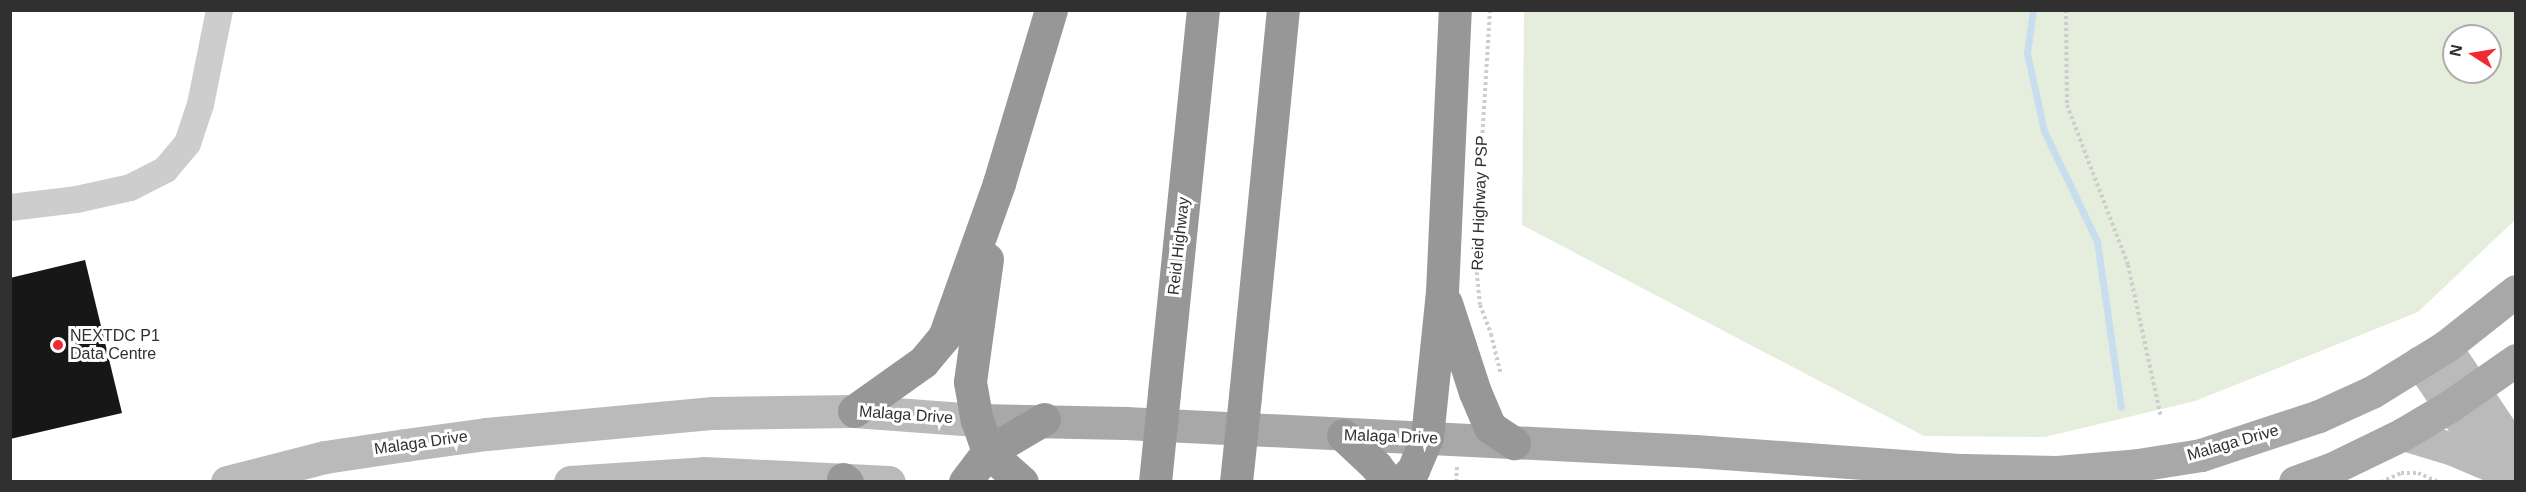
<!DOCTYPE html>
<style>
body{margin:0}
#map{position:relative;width:2526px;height:492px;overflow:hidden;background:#fff;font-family:Arial,sans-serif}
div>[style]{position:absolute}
.green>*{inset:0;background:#e5eedd}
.stream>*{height:7px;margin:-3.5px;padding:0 3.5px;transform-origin:3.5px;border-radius:3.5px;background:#c8deee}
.building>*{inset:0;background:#171717}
.path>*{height:4px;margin-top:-2px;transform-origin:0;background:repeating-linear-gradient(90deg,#cdcdcd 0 3px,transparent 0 6px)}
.street>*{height:27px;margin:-13.5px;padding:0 13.5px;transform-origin:13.5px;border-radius:13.5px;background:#cdcdcd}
.secondary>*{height:33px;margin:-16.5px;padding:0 16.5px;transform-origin:16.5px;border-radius:16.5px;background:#bababa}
.primary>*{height:33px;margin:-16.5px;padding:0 16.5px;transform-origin:16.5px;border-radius:16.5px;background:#a8a8a8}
.highway>*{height:33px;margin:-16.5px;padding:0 16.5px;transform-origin:16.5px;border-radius:16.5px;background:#979797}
.highway-bridge>*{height:33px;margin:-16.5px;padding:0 16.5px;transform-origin:16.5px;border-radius:16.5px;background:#979797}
.dots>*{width:16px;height:16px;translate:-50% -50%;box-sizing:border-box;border:3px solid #fff;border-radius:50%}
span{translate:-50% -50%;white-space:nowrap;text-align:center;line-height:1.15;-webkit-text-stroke:6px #fff;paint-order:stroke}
.street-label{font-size:16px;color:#303030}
.poi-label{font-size:16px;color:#303030}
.left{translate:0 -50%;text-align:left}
.frame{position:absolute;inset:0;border:12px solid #303030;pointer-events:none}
.north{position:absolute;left:2442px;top:24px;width:60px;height:60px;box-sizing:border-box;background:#fff;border:2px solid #acacac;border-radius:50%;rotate:282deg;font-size:16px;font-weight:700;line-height:24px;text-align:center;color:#303030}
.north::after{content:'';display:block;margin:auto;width:21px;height:27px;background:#f02932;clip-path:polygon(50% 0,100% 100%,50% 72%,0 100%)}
</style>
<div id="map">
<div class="green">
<i style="clip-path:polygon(evenodd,1524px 11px,2515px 11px,2515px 220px,2418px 312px,2195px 401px,2045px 437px,1924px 436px,1522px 225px,1524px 11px,2454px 36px,2490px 36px,2490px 72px,2454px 72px,2454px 36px)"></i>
</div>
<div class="stream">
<i style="left:2033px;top:10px;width:43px;rotate:97.9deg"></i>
<i style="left:2027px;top:53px;width:80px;rotate:77.7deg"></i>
<i style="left:2044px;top:131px;width:122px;rotate:64.3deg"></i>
<i style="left:2097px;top:241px;width:168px;rotate:81.8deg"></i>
</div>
<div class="building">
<i style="clip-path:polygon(85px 260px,122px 413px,10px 439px,10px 278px)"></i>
</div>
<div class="path">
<i style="left:1490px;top:10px;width:244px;rotate:93.5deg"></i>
<i style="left:1475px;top:254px;width:51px;rotate:84.4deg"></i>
<i style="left:1480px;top:305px;width:31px;rotate:69deg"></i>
<i style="left:1491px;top:334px;width:42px;rotate:76.3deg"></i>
<i style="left:2066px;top:10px;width:95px;rotate:89.4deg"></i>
<i style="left:2067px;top:105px;width:171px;rotate:69.1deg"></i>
<i style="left:2128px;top:265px;width:156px;rotate:77.8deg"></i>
<i style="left:1456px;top:482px;width:15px;rotate:-86deg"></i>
<i style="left:2381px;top:482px;width:22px;rotate:-24deg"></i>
<i style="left:2401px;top:473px;width:17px"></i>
<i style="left:2418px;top:473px;width:22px;rotate:24deg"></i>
</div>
<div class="street">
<i style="left:10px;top:207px;width:66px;rotate:-6.9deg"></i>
<i style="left:76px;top:199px;width:55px;rotate:-12.5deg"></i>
<i style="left:130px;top:187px;width:39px;rotate:-27deg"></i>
<i style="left:165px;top:169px;width:34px;rotate:-50deg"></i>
<i style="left:187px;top:143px;width:41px;rotate:-71.6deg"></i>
<i style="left:200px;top:104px;width:96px;rotate:-78.6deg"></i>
</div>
<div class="secondary">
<i style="left:2445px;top:347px;width:128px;rotate:56.2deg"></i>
<i style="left:2420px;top:362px;width:53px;rotate:55.7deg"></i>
<i style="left:2450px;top:406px;width:90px;rotate:51.3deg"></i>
<i style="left:2506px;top:476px;width:9px;rotate:41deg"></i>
<i style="left:2403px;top:434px;width:52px;rotate:16.7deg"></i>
<i style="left:2453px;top:449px;width:46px;rotate:23.2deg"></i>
<i style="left:227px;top:482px;width:101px;rotate:-14.3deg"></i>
<i style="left:325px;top:457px;width:81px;rotate:-8.5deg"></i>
<i style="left:405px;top:445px;width:82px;rotate:-7.7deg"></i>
<i style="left:486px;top:434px;width:228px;rotate:-5.3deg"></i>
<i style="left:713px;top:413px;width:141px;rotate:-0.8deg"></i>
<i style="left:854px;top:411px;width:123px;rotate:4.2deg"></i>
<i style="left:570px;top:482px;width:134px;rotate:-3.8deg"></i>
<i style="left:704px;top:473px;width:185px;rotate:2.8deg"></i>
</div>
<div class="primary">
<i style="left:977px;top:420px;width:148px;rotate:1.2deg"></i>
<i style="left:1125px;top:423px;width:571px;rotate:2.81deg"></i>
<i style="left:1695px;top:451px;width:268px;rotate:4.1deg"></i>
<i style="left:1962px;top:470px;width:95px;rotate:1.2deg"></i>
<i style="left:2057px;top:472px;width:81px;rotate:-4.9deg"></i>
<i style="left:2138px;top:465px;width:64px;rotate:-9deg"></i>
<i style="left:2201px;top:455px;width:124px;rotate:-18.3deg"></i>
<i style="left:2319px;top:416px;width:58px;rotate:-24.4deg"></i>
<i style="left:2372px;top:392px;width:86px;rotate:-31.7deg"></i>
<i style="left:2445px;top:347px;width:90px;rotate:-38.3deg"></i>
<i style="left:2295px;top:482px;width:38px;rotate:-20deg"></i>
<i style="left:2331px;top:469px;width:80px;rotate:-25.9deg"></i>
<i style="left:2403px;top:434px;width:55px;rotate:-30.8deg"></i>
<i style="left:2450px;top:406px;width:80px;rotate:-34.9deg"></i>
</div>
<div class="highway">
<i style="left:987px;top:259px;width:124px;rotate:97.9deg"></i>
<i style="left:970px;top:382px;width:39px;rotate:80deg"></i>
<i style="left:977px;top:420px;width:34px;rotate:71deg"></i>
<i style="left:988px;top:452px;width:45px;rotate:41.4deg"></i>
<i style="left:1446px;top:303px;width:94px;rotate:72deg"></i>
<i style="left:1475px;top:392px;width:38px;rotate:67deg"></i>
<i style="left:1490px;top:427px;width:29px;rotate:34deg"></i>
<i style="left:1164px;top:393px;width:385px;rotate:-84.2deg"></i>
<i style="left:1245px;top:396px;width:388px;rotate:-84.4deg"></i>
<i style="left:854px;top:411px;width:85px;rotate:-35.4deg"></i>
<i style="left:923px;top:362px;width:33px;rotate:-50deg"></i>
<i style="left:944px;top:337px;width:164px;rotate:-70.3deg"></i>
<i style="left:999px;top:183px;width:181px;rotate:-73.3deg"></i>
<i style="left:1343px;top:435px;width:45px;rotate:43.2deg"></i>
<i style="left:1376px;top:466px;width:20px;rotate:53deg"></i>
<i style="left:843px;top:479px;width:5px;rotate:37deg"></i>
<i style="left:965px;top:482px;width:38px;rotate:-53deg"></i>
<i style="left:988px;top:452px;width:65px;rotate:-30.5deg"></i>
<i style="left:1401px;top:482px;width:17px;rotate:-45deg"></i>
<i style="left:1413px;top:470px;width:36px;rotate:-67deg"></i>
<i style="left:1427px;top:437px;width:146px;rotate:-84.1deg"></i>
<i style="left:1442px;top:292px;width:282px;rotate:-87.4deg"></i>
</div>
<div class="highway-bridge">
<i style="left:1155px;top:482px;width:89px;rotate:-84.2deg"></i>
<i style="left:1236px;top:482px;width:86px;rotate:-84deg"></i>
</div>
<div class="dots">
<i style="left:58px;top:345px;background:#f02932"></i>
</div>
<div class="street-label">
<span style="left:1480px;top:203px;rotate:-88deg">Reid Highway PSP</span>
<span style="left:1179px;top:246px;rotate:-84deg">Reid Highway</span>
<span style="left:906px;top:415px;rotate:4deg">Malaga Drive</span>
<span style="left:1391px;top:437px;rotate:2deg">Malaga Drive</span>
<span style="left:421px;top:443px;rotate:-8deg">Malaga Drive</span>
<span style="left:2233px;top:443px;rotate:-16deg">Malaga Drive</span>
</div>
<div class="poi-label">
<span class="left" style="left:70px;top:345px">NEXTDC P1<br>Data Centre</span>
</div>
<div class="frame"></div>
<div class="north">N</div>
</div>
